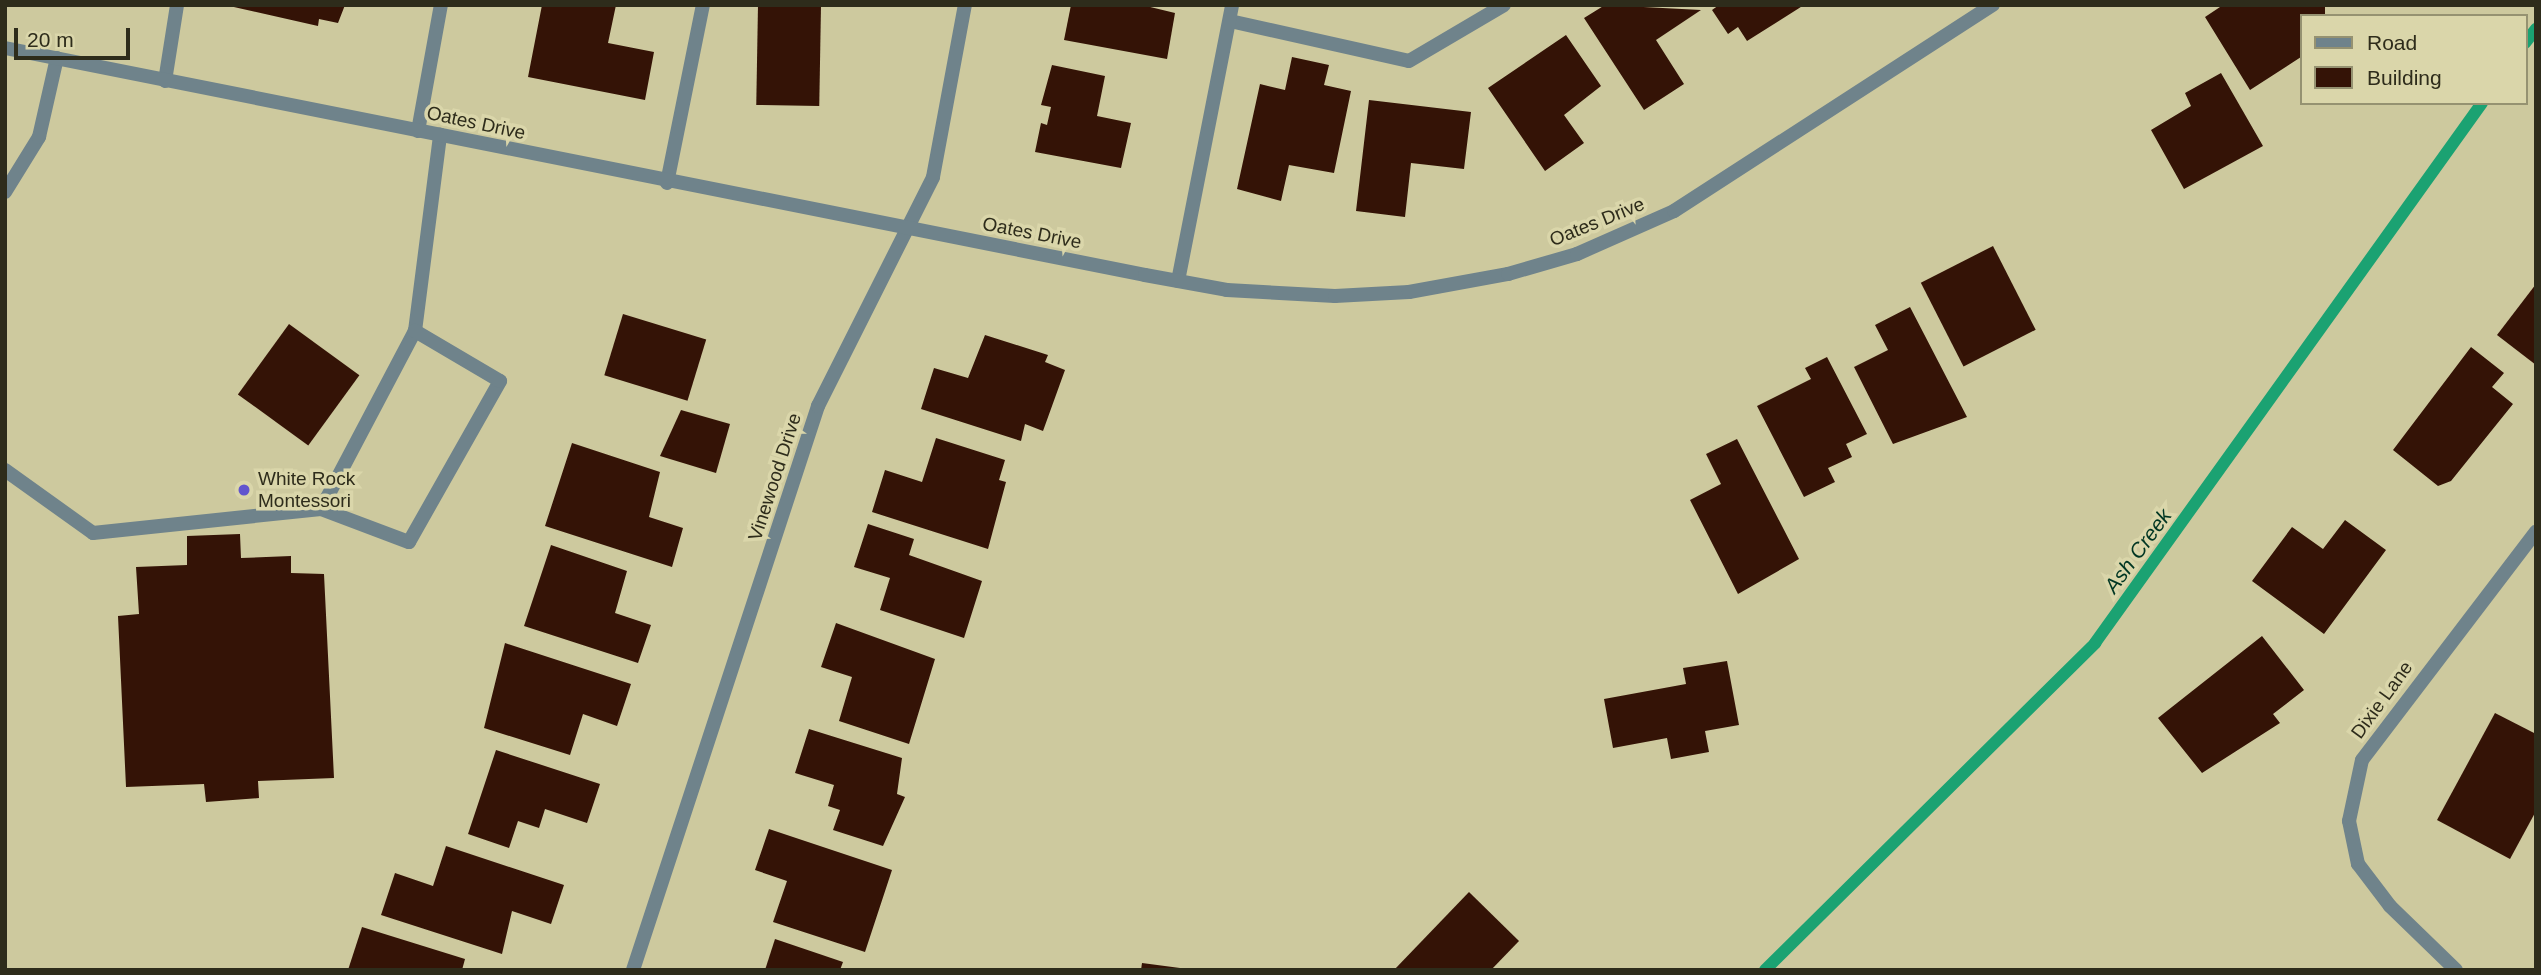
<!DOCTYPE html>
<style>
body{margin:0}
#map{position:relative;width:2541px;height:975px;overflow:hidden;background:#cdc99e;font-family:Arial,sans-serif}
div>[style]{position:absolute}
.stream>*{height:12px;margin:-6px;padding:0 6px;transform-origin:6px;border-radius:6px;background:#1ba272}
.building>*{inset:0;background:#341306;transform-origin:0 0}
.service>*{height:14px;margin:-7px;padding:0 7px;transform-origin:7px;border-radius:7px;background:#6f838b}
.minor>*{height:14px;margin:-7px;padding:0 7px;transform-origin:7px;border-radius:7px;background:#6f838b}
.tertiary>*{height:14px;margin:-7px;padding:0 7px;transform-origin:7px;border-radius:7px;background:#6f838b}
.dots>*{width:19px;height:19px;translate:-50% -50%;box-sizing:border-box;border:4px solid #dad6aa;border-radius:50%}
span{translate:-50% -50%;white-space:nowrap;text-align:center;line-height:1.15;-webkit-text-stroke:7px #dad6aa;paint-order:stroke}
.street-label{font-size:19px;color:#2e2c1b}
.poi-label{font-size:19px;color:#2e2c1b}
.left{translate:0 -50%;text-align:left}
.water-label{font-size:21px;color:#003623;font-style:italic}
.frame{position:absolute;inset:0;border:7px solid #2e2c1b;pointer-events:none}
.legend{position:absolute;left:2300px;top:14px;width:228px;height:91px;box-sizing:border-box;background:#dad6aa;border:2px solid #959271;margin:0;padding:9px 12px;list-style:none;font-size:21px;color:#2e2c1b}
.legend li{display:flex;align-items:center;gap:14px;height:35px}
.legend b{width:35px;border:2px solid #959271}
.scale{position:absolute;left:14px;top:28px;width:116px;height:32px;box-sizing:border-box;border:4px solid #2e2c1b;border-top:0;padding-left:9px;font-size:21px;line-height:24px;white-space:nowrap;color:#2e2c1b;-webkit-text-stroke:5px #dad6aa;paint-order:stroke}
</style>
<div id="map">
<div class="stream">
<i style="left:2525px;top:43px;width:18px;rotate:-52deg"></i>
<i style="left:1765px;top:970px;width:465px;rotate:-44.7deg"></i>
<i style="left:2095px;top:643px;width:664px;rotate:-54.37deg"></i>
</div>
<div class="building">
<i style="clip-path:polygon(225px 5px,345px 5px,338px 23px,319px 19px,318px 26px)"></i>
<i style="clip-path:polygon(542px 5px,616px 5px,608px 43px,654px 52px,645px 100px,528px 77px)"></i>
<i style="left:758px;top:5px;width:63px;height:100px;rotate:1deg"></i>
<i style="clip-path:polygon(1071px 5px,1142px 5px,1175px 13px,1167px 59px,1064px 40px)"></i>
<i style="clip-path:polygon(1605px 5px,1701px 10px,1656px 40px,1684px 84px,1644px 110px,1584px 18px)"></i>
<i style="clip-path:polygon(1719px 5px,1804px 5px,1747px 41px,1738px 27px,1728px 34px,1712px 10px)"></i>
<i style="clip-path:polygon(2223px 5px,2325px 5px,2325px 16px,2301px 16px,2301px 57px,2250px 90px,2205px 17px)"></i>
<i style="clip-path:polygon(1566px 35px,1601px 86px,1564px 115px,1584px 143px,1545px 171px,1488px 88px)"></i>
<i style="clip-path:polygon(1292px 57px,1329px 65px,1324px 85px,1351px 91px,1334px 173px,1289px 165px,1281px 201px,1237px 189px,1260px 84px,1285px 90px)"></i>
<i style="clip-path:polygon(1052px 65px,1105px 76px,1097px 116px,1131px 123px,1121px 168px,1035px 152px,1041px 123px,1047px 125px,1051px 107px,1041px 105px)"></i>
<i style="clip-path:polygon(2221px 73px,2263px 146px,2184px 189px,2151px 130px,2191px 106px,2185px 93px)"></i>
<i style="clip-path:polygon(1369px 100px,1471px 112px,1464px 169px,1411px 163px,1405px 217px,1356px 211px)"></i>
<i style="left:1993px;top:246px;width:94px;height:81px;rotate:63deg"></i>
<i style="clip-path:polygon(2536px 284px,2536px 365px,2497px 335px)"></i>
<i style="clip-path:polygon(1910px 307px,1967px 417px,1893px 444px,1854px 367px,1888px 350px,1875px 325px)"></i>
<i style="left:623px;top:314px;width:87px;height:64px;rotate:17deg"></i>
<i style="left:289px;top:324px;width:87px;height:87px;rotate:36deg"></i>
<i style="clip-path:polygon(985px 335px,1048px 355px,1045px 362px,1065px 370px,1043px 431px,1025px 424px,1021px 441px,921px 409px,934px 368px,968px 378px)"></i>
<i style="clip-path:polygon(2471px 347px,2504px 373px,2492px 387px,2513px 404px,2451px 481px,2438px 486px,2393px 450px)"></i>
<i style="clip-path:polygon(1827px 357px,1867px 434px,1846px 444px,1852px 457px,1828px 468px,1835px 482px,1804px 497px,1757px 406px,1811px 379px,1805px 368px)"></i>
<i style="clip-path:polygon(681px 410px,730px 424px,716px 473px,660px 456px)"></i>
<i style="clip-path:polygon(936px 438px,1005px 460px,999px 480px,1006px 482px,988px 549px,872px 512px,885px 470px,922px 482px)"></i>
<i style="clip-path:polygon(1737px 439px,1799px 559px,1738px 594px,1690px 500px,1721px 484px,1706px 454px)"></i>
<i style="clip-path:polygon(572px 443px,660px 472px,649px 517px,683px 528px,672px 567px,545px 526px)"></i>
<i style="clip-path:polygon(2345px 520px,2386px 550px,2324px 634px,2252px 581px,2292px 527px,2323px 549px)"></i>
<i style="clip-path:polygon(868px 524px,914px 539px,909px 555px,982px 581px,964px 638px,880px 610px,890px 578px,854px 567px)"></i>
<i style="clip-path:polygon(240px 534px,241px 558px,291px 556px,291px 573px,324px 574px,334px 778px,258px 781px,259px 798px,206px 802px,204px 784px,126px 787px,118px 616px,139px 614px,136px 567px,187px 565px,187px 536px)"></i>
<i style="clip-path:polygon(551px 545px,627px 571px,615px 613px,651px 625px,638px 663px,524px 626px)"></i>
<i style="clip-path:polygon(836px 623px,935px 659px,909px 744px,839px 721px,852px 677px,821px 667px)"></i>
<i style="clip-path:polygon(2262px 636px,2304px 690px,2273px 714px,2280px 723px,2202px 773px,2158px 718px)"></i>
<i style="clip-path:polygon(505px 643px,631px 684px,617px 726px,583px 714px,570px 755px,484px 728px)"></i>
<i style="clip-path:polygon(1727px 661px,1739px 725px,1705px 731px,1709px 752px,1671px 759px,1667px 738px,1613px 748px,1604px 699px,1686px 684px,1683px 668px)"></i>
<i style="clip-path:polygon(2495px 713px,2536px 734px,2536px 811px,2510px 859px,2437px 820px)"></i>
<i style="clip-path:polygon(809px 729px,902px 758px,897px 794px,905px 797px,883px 846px,833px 830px,840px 810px,828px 806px,834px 785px,795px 773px)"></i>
<i style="clip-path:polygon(496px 750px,600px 784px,587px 823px,545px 809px,539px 828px,518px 821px,509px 848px,468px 834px)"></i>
<i style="clip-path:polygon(769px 829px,892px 870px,865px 952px,773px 922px,787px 881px,755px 870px)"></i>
<i style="clip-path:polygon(446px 846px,564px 885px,551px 924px,512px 911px,502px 954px,381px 915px,395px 873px,433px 886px)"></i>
<i style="clip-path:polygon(1469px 892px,1519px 941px,1491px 970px,1394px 970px)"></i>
<i style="clip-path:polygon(362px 927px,465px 959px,462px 970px,348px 970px)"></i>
<i style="clip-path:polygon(775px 939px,843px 962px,840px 970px,765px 970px)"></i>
<i style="clip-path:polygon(1142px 963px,1180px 968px,1180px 970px,1141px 970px)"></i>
</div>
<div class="service">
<i style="left:1230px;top:21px;width:183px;rotate:12.6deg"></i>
<i style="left:1409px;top:61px;width:110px;rotate:-30.5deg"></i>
<i style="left:165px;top:81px;width:77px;rotate:-81deg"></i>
<i style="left:667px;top:183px;width:182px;rotate:-78.6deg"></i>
<i style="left:5px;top:192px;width:65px;rotate:-58.3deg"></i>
<i style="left:39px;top:137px;width:81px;rotate:-77.2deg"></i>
<i style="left:1178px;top:281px;width:281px;rotate:-78.9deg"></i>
<i style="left:5px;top:470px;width:108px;rotate:35.6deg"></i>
<i style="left:93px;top:533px;width:229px;rotate:-6deg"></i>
<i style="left:321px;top:509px;width:201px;rotate:-62.2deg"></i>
<i style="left:415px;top:331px;width:198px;rotate:-82.7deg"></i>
<i style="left:321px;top:509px;width:94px;rotate:20.6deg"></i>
<i style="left:409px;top:542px;width:185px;rotate:-60.5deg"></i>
<i style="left:500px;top:381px;width:99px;rotate:-149.5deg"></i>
</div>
<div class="minor">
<i style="left:418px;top:131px;width:128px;rotate:-79.7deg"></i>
<i style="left:633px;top:970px;width:594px;rotate:-71.84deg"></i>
<i style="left:818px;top:406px;width:256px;rotate:-63.3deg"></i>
<i style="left:933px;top:177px;width:175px;rotate:-79.5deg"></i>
<i style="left:2456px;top:970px;width:92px;rotate:-135.9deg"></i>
<i style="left:2390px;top:906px;width:53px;rotate:-127.3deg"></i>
<i style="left:2358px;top:864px;width:44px;rotate:-101.8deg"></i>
<i style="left:2349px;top:821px;width:62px;rotate:-78deg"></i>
<i style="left:2362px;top:760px;width:287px;rotate:-52.7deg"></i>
</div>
<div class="tertiary">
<i style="left:5px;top:48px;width:1162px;rotate:11.26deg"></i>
<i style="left:1145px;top:275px;width:83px;rotate:10.4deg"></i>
<i style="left:1227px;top:290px;width:108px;rotate:3.2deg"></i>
<i style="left:1335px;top:296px;width:74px;rotate:-3.1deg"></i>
<i style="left:1409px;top:292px;width:101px;rotate:-10.3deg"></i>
<i style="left:1508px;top:274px;width:72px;rotate:-16.2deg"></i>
<i style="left:1577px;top:254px;width:106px;rotate:-23.9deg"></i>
<i style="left:1674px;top:211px;width:380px;rotate:-32.9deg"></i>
</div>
<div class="dots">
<i style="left:244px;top:490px;background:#6155ce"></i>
</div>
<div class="street-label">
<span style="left:476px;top:123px;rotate:12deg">Oates Drive</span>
<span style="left:1597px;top:222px;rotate:-22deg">Oates Drive</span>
<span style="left:1032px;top:233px;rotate:11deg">Oates Drive</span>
<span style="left:775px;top:477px;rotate:-72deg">Vinewood Drive</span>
<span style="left:2382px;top:700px;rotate:-54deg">Dixie Lane</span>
</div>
<div class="poi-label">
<span class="left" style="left:258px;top:490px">White Rock<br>Montessori</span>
</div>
<div class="water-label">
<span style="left:2138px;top:551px;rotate:-54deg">Ash Creek</span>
</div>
<div class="frame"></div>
<ul class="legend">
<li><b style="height:9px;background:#6f838b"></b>Road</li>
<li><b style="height:19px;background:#341306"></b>Building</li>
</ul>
<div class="scale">20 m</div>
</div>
